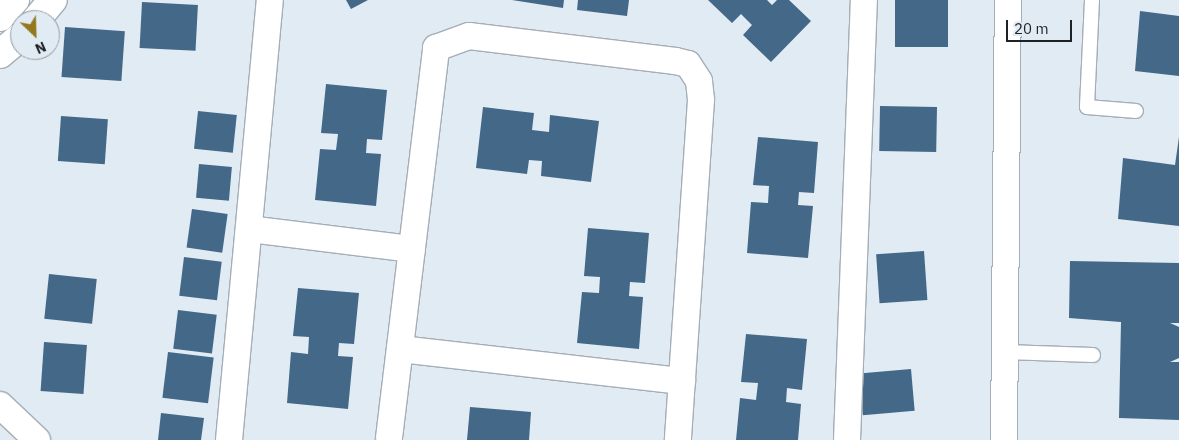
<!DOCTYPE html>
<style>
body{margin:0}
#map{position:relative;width:1179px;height:440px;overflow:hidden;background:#e1ebf4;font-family:"IBM Plex Sans",sans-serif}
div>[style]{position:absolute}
.building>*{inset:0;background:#436888;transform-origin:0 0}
.roads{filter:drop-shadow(1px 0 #a5aeb6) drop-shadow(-1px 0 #a5aeb6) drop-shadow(0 1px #a5aeb6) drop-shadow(0 -1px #a5aeb6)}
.lane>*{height:14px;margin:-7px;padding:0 7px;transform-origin:7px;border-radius:7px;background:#fff}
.street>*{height:26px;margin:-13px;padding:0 13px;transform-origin:13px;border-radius:13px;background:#fff}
.secondary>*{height:28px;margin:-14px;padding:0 14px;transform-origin:14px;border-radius:14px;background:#fff}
span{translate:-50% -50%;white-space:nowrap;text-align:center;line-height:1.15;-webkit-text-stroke:5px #e1ebf4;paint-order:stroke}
.north{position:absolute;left:10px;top:10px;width:50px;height:50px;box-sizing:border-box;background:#e1ebf4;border:1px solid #939ba1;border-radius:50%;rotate:156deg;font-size:14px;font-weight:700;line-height:20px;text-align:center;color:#1e2225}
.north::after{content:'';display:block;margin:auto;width:18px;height:22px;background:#94781f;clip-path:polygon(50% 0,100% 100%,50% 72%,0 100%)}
.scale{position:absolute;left:1006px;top:20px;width:66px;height:22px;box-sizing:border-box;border:2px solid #1e2225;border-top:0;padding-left:6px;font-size:15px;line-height:18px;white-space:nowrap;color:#1e2225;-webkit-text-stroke:4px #e1ebf4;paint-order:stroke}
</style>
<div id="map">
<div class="building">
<i style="clip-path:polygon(346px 0,368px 0,351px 9px)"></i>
<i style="clip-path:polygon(512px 0,564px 0,563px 8px)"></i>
<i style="clip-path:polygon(578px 0,629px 0,627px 16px,577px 10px)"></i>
<i style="clip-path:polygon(708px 0,767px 0,772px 5px,777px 0,789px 0,811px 21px,771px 62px,743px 35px,752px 25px,741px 14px,732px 23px)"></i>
<i style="left:895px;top:0;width:53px;height:47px"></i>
<i style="left:142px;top:2px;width:56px;height:46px;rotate:3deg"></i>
<i style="clip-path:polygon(1140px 11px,1179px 16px,1179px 76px,1135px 71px)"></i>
<i style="left:65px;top:27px;width:60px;height:50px;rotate:4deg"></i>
<i style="clip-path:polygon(326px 84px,387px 90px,382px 140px,367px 139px,366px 153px,381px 154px,376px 206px,315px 200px,320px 149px,336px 150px,338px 134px,321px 133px)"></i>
<i style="left:880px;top:106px;width:57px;height:45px;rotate:1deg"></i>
<i style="clip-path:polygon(483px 107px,534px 113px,532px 130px,549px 132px,550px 115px,599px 121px,591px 182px,541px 176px,542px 161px,529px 160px,527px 174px,476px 168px)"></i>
<i style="left:198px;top:111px;width:39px;height:38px;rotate:6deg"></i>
<i style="left:61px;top:116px;width:47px;height:45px;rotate:4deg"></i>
<i style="clip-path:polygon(758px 137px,818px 142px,814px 193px,799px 192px,798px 205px,813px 206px,808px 258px,747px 253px,751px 202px,768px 203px,769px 186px,753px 185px)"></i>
<i style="clip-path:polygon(1179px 137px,1179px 226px,1118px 219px,1123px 158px,1175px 165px)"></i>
<i style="left:199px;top:164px;width:33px;height:34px;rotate:5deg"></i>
<i style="left:192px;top:209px;width:36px;height:39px;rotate:8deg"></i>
<i style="clip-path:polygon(588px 228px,649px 233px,645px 283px,630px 282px,629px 296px,643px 297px,639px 349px,577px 343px,582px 292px,599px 293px,600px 277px,584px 276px)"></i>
<i style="left:924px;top:251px;width:49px;height:48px;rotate:86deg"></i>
<i style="left:184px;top:257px;width:38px;height:39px;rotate:7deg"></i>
<i style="clip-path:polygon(1070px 261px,1179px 263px,1179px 323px,1170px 323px,1179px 327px,1179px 358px,1170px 362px,1179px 362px,1179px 420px,1119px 418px,1121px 322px,1069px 318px)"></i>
<i style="left:49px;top:274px;width:48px;height:45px;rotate:6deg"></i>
<i style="clip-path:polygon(298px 288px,359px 293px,354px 344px,339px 343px,338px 356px,353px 357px,348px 409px,287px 403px,291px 352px,308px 354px,309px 337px,293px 336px)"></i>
<i style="left:178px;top:310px;width:39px;height:39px;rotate:7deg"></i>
<i style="clip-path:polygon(746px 334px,807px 339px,802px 390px,787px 388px,786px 402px,801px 404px,798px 440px,736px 440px,740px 398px,756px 400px,758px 383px,741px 382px)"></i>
<i style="left:44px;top:342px;width:43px;height:49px;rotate:4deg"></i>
<i style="left:168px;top:352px;width:46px;height:46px;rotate:7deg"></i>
<i style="left:911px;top:369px;width:42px;height:52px;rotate:85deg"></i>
<i style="clip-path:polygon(470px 407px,531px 412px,529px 440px,467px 440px)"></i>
<i style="clip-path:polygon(161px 413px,204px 418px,201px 440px,158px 440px)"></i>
</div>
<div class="roads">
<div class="lane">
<i style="left:1092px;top:0;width:107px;rotate:92.7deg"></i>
<i style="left:1087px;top:107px;width:49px;rotate:4.7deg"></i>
<i style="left:1005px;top:352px;width:88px;rotate:2deg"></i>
</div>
<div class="street">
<i style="left:249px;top:229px;width:164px;rotate:7deg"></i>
<i style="left:400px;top:349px;width:284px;rotate:6.5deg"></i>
<i style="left:0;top:405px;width:51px;rotate:43.4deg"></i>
<i style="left:389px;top:438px;width:393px;rotate:-83.1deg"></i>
<i style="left:436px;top:48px;width:35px;rotate:-20deg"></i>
<i style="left:469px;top:36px;width:208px;rotate:6.9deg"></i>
<i style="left:675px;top:61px;width:13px;rotate:13deg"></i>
<i style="left:688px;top:64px;width:20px;rotate:57deg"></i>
<i style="left:699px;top:81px;width:19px;rotate:84deg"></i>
<i style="left:701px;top:100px;width:341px;rotate:93.9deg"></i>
<i style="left:229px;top:440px;width:442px;rotate:-84.7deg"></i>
<i style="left:847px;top:440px;width:440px;rotate:-87.8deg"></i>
<i style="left:1004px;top:440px;width:440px;rotate:-89.5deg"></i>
</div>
<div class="secondary">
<i style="left:0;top:17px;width:23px;rotate:-49deg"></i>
<i style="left:36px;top:20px;width:26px;rotate:-50deg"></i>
<i style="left:0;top:54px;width:26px;rotate:-40deg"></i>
</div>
</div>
<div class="north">N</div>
<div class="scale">20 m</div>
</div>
